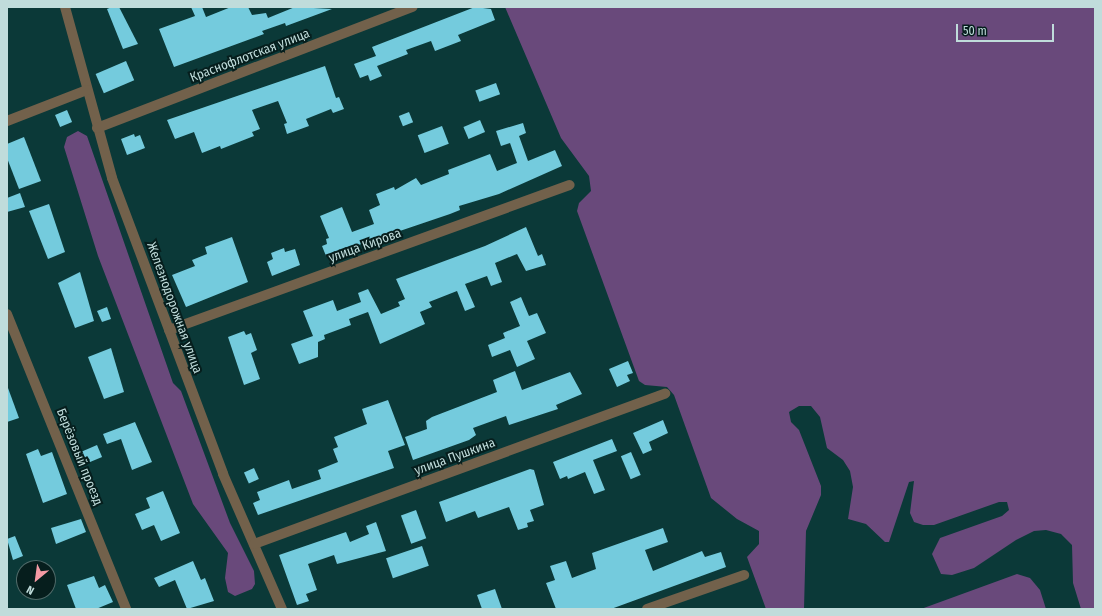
<!DOCTYPE html>
<meta charset="utf-8">
<style>
body{margin:0}
#map{position:relative;width:1102px;height:616px;overflow:hidden;background:#0b3938;font-family:"Fira Sans Condensed",sans-serif}
div>[style]{position:absolute}
.forest>*{inset:0;background:#69497b}
.building>*{inset:0;background:#74cbdd;transform-origin:0 0}
.minor>*{height:10px;margin:-5px;padding:0 5px;transform-origin:5px;border-radius:5px;background:#72614b}
span{translate:-50% -50%;white-space:nowrap;text-align:center;line-height:1.15;-webkit-text-stroke:4px #061e1d;paint-order:stroke}
.street-label{font-size:13px;color:#c0dcdb}
.frame{position:absolute;inset:0;border:8px solid #c0dcdb;pointer-events:none}
.north{position:absolute;left:16px;top:560px;width:40px;height:40px;box-sizing:border-box;background:#061e1d;border:1px solid #506a69;border-radius:50%;rotate:209deg;font-size:11px;font-weight:700;line-height:16px;text-align:center;color:#c0dcdb}
.north::after{content:'';display:block;margin:auto;width:14px;height:18px;background:#f49aa4;clip-path:polygon(50% 0,100% 100%,50% 72%,0 100%)}
.scale{position:absolute;left:956px;top:24px;width:98px;height:18px;box-sizing:border-box;border:2px solid #c0dcdb;border-top:0;padding-left:5px;font-size:12px;line-height:14px;white-space:nowrap;color:#c0dcdb;-webkit-text-stroke:3px #061e1d;paint-order:stroke}
</style>
<div id="map">
<div class="forest">
<i style="clip-path:polygon(505px 7px,1095px 7px,1095px 609px,1081px 609px,1073px 583px,1072px 545px,1061px 534px,1046px 530px,1034px 531px,1016px 540px,974px 568px,952px 575px,941px 574px,932px 554px,940px 538px,1002px 516px,1009px 510px,1007px 502px,999px 502px,934px 525px,923px 525px,914px 522px,910px 513px,914px 481px,909px 482px,889px 542px,885px 542px,866px 524px,848px 519px,853px 487px,850px 471px,843px 460px,827px 448px,820px 417px,811px 406px,799px 406px,789px 412px,791px 422px,799px 430px,821px 486px,821px 495px,806px 531px,804px 609px,766px 609px,747px 557px,759px 544px,759px 531px,737px 519px,711px 498px,674px 395px,667px 387px,645px 385px,639px 381px,577px 211px,579px 203px,591px 191px,589px 176px,561px 138px)"></i>
<i style="clip-path:polygon(78px 131px,87px 136px,173px 383px,181px 391px,230px 523px,254px 571px,255px 584px,252px 589px,235px 596px,228px 592px,225px 578px,228px 553px,193px 504px,98px 256px,64px 147px,67px 137px)"></i>
<i style="clip-path:polygon(1017px 574px,1030px 578px,1040px 590px,1046px 609px,921px 609px)"></i>
</div>
<div class="building">
<i style="clip-path:polygon(112px 7px,119px 7px,138px 44px,123px 49px,107px 9px)"></i>
<i style="clip-path:polygon(191px 7px,202px 7px,206px 17px,231px 7px,248px 7px,252px 15px,266px 13px,268px 18px,295px 7px,332px 9px,286px 26px,285px 23px,262px 31px,264px 34px,174px 67px,159px 29px,195px 16px)"></i>
<i style="clip-path:polygon(475px 7px,491px 9px,495px 20px,458px 35px,461px 41px,435px 51px,431px 41px,406px 50px,408px 54px,377px 66px,382px 76px,370px 81px,368px 75px,360px 78px,354px 64px,376px 56px,372px 47px)"></i>
<i style="left:126px;top:61px;width:21px;height:33px;rotate:67deg"></i>
<i style="clip-path:polygon(325px 66px,336px 98px,339px 97px,344px 109px,333px 113px,331px 109px,306px 119px,309px 126px,287px 134px,284px 124px,287px 123px,278px 101px,252px 110px,260px 129px,252px 132px,254px 136px,221px 149px,220px 146px,202px 153px,194px 132px,175px 139px,167px 120px)"></i>
<i style="left:496px;top:83px;width:12px;height:22px;rotate:70deg"></i>
<i style="left:67px;top:110px;width:13px;height:13px;rotate:67deg"></i>
<i style="left:409px;top:112px;width:11px;height:11px;rotate:68deg"></i>
<i style="left:480px;top:120px;width:13px;height:18px;rotate:67deg"></i>
<i style="clip-path:polygon(523px 123px,526px 133px,519px 136px,528px 161px,555px 150px,562px 166px,499px 194px,459px 206px,460px 210px,450px 214px,326px 256px,322px 246px,327px 244px,326px 239px,329px 238px,320px 216px,342px 207px,352px 232px,374px 224px,369px 210px,380px 205px,376px 194px,394px 187px,395px 190px,416px 178px,421px 185px,449px 174px,448px 170px,490px 154px,497px 171px,517px 163px,510px 143px,501px 146px,496px 131px)"></i>
<i style="left:442px;top:126px;width:19px;height:26px;rotate:69deg"></i>
<i style="clip-path:polygon(134px 134px,135px 137px,140px 135px,145px 148px,127px 155px,121px 139px)"></i>
<i style="clip-path:polygon(24px 137px,41px 181px,19px 189px,7px 158px,7px 144px)"></i>
<i style="clip-path:polygon(20px 193px,25px 207px,7px 212px,7px 198px)"></i>
<i style="clip-path:polygon(49px 204px,65px 252px,48px 259px,29px 211px)"></i>
<i style="clip-path:polygon(526px 227px,538px 256px,542px 254px,546px 265px,526px 271px,517px 254px,495px 263px,502px 282px,491px 286px,487px 276px,465px 284px,475px 307px,465px 311px,457px 291px,429px 302px,432px 307px,420px 312px,425px 324px,380px 344px,368px 312px,349px 319px,351px 325px,324px 335px,325px 339px,318px 342px,318px 357px,299px 364px,291px 344px,313px 336px,303px 311px,333px 300px,337px 311px,361px 302px,358px 293px,368px 289px,381px 314px,400px 306px,398px 302px,405px 299px,396px 279px,485px 246px)"></i>
<i style="clip-path:polygon(232px 237px,248px 282px,186px 307px,172px 275px,195px 266px,192px 260px,207px 254px,205px 247px)"></i>
<i style="clip-path:polygon(284px 248px,285px 252px,295px 249px,300px 265px,272px 276px,267px 262px,273px 259px,271px 253px)"></i>
<i style="clip-path:polygon(80px 272px,94px 321px,75px 328px,58px 283px)"></i>
<i style="clip-path:polygon(521px 297px,529px 316px,537px 313px,546px 333px,527px 341px,535px 359px,517px 367px,510px 350px,492px 357px,488px 345px,505px 338px,503px 333px,520px 326px,510px 302px)"></i>
<i style="clip-path:polygon(107px 307px,111px 319px,102px 322px,97px 311px)"></i>
<i style="clip-path:polygon(244px 331px,246px 335px,251px 333px,257px 350px,251px 353px,260px 379px,244px 385px,228px 337px)"></i>
<i style="clip-path:polygon(111px 348px,124px 392px,104px 399px,88px 357px)"></i>
<i style="clip-path:polygon(628px 361px,633px 373px,627px 375px,630px 381px,617px 387px,609px 369px)"></i>
<i style="clip-path:polygon(515px 371px,522px 390px,570px 372px,582px 394px,556px 405px,558px 409px,509px 425px,506px 416px,473px 428px,476px 435px,469px 440px,413px 460px,405px 437px,427px 429px,426px 421px,432px 417px,497px 392px,493px 380px)"></i>
<i style="clip-path:polygon(8px 388px,19px 418px,7px 422px,7px 389px)"></i>
<i style="clip-path:polygon(388px 400px,405px 445px,388px 451px,394px 468px,258px 515px,253px 503px,260px 500px,257px 492px,289px 480px,292px 489px,321px 479px,318px 470px,338px 462px,333px 449px,338px 447px,334px 437px,367px 424px,362px 409px)"></i>
<i style="clip-path:polygon(663px 420px,668px 433px,649px 442px,652px 450px,643px 454px,633px 433px)"></i>
<i style="clip-path:polygon(135px 422px,152px 462px,132px 470px,121px 439px,107px 444px,103px 434px)"></i>
<i style="clip-path:polygon(612px 439px,617px 451px,593px 460px,605px 490px,594px 494px,585px 472px,568px 479px,567px 476px,560px 479px,553px 462px)"></i>
<i style="left:97px;top:445px;width:13px;height:17px;rotate:67deg"></i>
<i style="clip-path:polygon(38px 449px,41px 456px,52px 452px,67px 494px,43px 503px,26px 454px)"></i>
<i style="left:631px;top:452px;width:25px;height:11px;rotate:67deg"></i>
<i style="left:254px;top:468px;width:12px;height:11px;rotate:66deg"></i>
<i style="clip-path:polygon(530px 469px,534px 470px,544px 505px,530px 510px,534px 521px,527px 523px,528px 527px,518px 530px,509px 507px,478px 518px,475px 511px,446px 522px,439px 502px)"></i>
<i style="clip-path:polygon(163px 491px,180px 533px,161px 541px,154px 525px,142px 530px,135px 514px,150px 508px,146px 498px)"></i>
<i style="left:416px;top:510px;width:30px;height:16px;rotate:70deg"></i>
<i style="clip-path:polygon(81px 519px,86px 532px,56px 544px,51px 528px)"></i>
<i style="clip-path:polygon(376px 522px,386px 551px,337px 564px,334px 555px,308px 564px,317px 590px,306px 594px,309px 601px,297px 605px,279px 555px,346px 532px,350px 542px,369px 534px,366px 526px)"></i>
<i style="clip-path:polygon(663px 528px,668px 542px,645px 550px,653px 571px,702px 551px,705px 557px,721px 552px,726px 567px,611px 609px,556px 609px,546px 583px,555px 580px,550px 566px,566px 561px,572px 578px,596px 569px,592px 553px)"></i>
<i style="clip-path:polygon(15px 536px,23px 556px,13px 560px,7px 539px)"></i>
<i style="left:422px;top:546px;width:21px;height:38px;rotate:71deg"></i>
<i style="clip-path:polygon(193px 561px,201px 580px,205px 578px,214px 601px,187px 609px,175px 580px,159px 587px,154px 578px)"></i>
<i style="clip-path:polygon(94px 576px,99px 588px,105px 585px,113px 602px,96px 609px,76px 609px,67px 585px)"></i>
<i style="clip-path:polygon(495px 589px,502px 609px,482px 609px,477px 595px)"></i>
</div>
<div class="minor">
<i style="left:65px;top:7px;width:177px;rotate:74.6deg"></i>
<i style="left:112px;top:178px;width:316px;rotate:69.4deg"></i>
<i style="left:223px;top:474px;width:147px;rotate:66.4deg"></i>
<i style="left:7px;top:121px;width:86px;rotate:-21.2deg"></i>
<i style="left:97px;top:128px;width:338px;rotate:-21deg"></i>
<i style="left:7px;top:314px;width:318px;rotate:68deg"></i>
<i style="left:169px;top:330px;width:426px;rotate:-19.9deg"></i>
<i style="left:254px;top:544px;width:438px;rotate:-20.1deg"></i>
<i style="left:647px;top:609px;width:103px;rotate:-19.3deg"></i>
</div>
<div class="street-label">
<span style="left:250px;top:56px;rotate:-21deg">Краснофлотская улица</span>
<span style="left:365px;top:246px;rotate:-20deg">улица Кирова</span>
<span style="left:174px;top:308px;rotate:70deg">Железнодорожная улица</span>
<span style="left:79px;top:457px;rotate:68deg">Берёзовый проезд</span>
<span style="left:455px;top:457px;rotate:-20deg">улица Пушкина</span>
</div>
<div class="frame"></div>
<div class="north">N</div>
<div class="scale">50 m</div>
</div>
